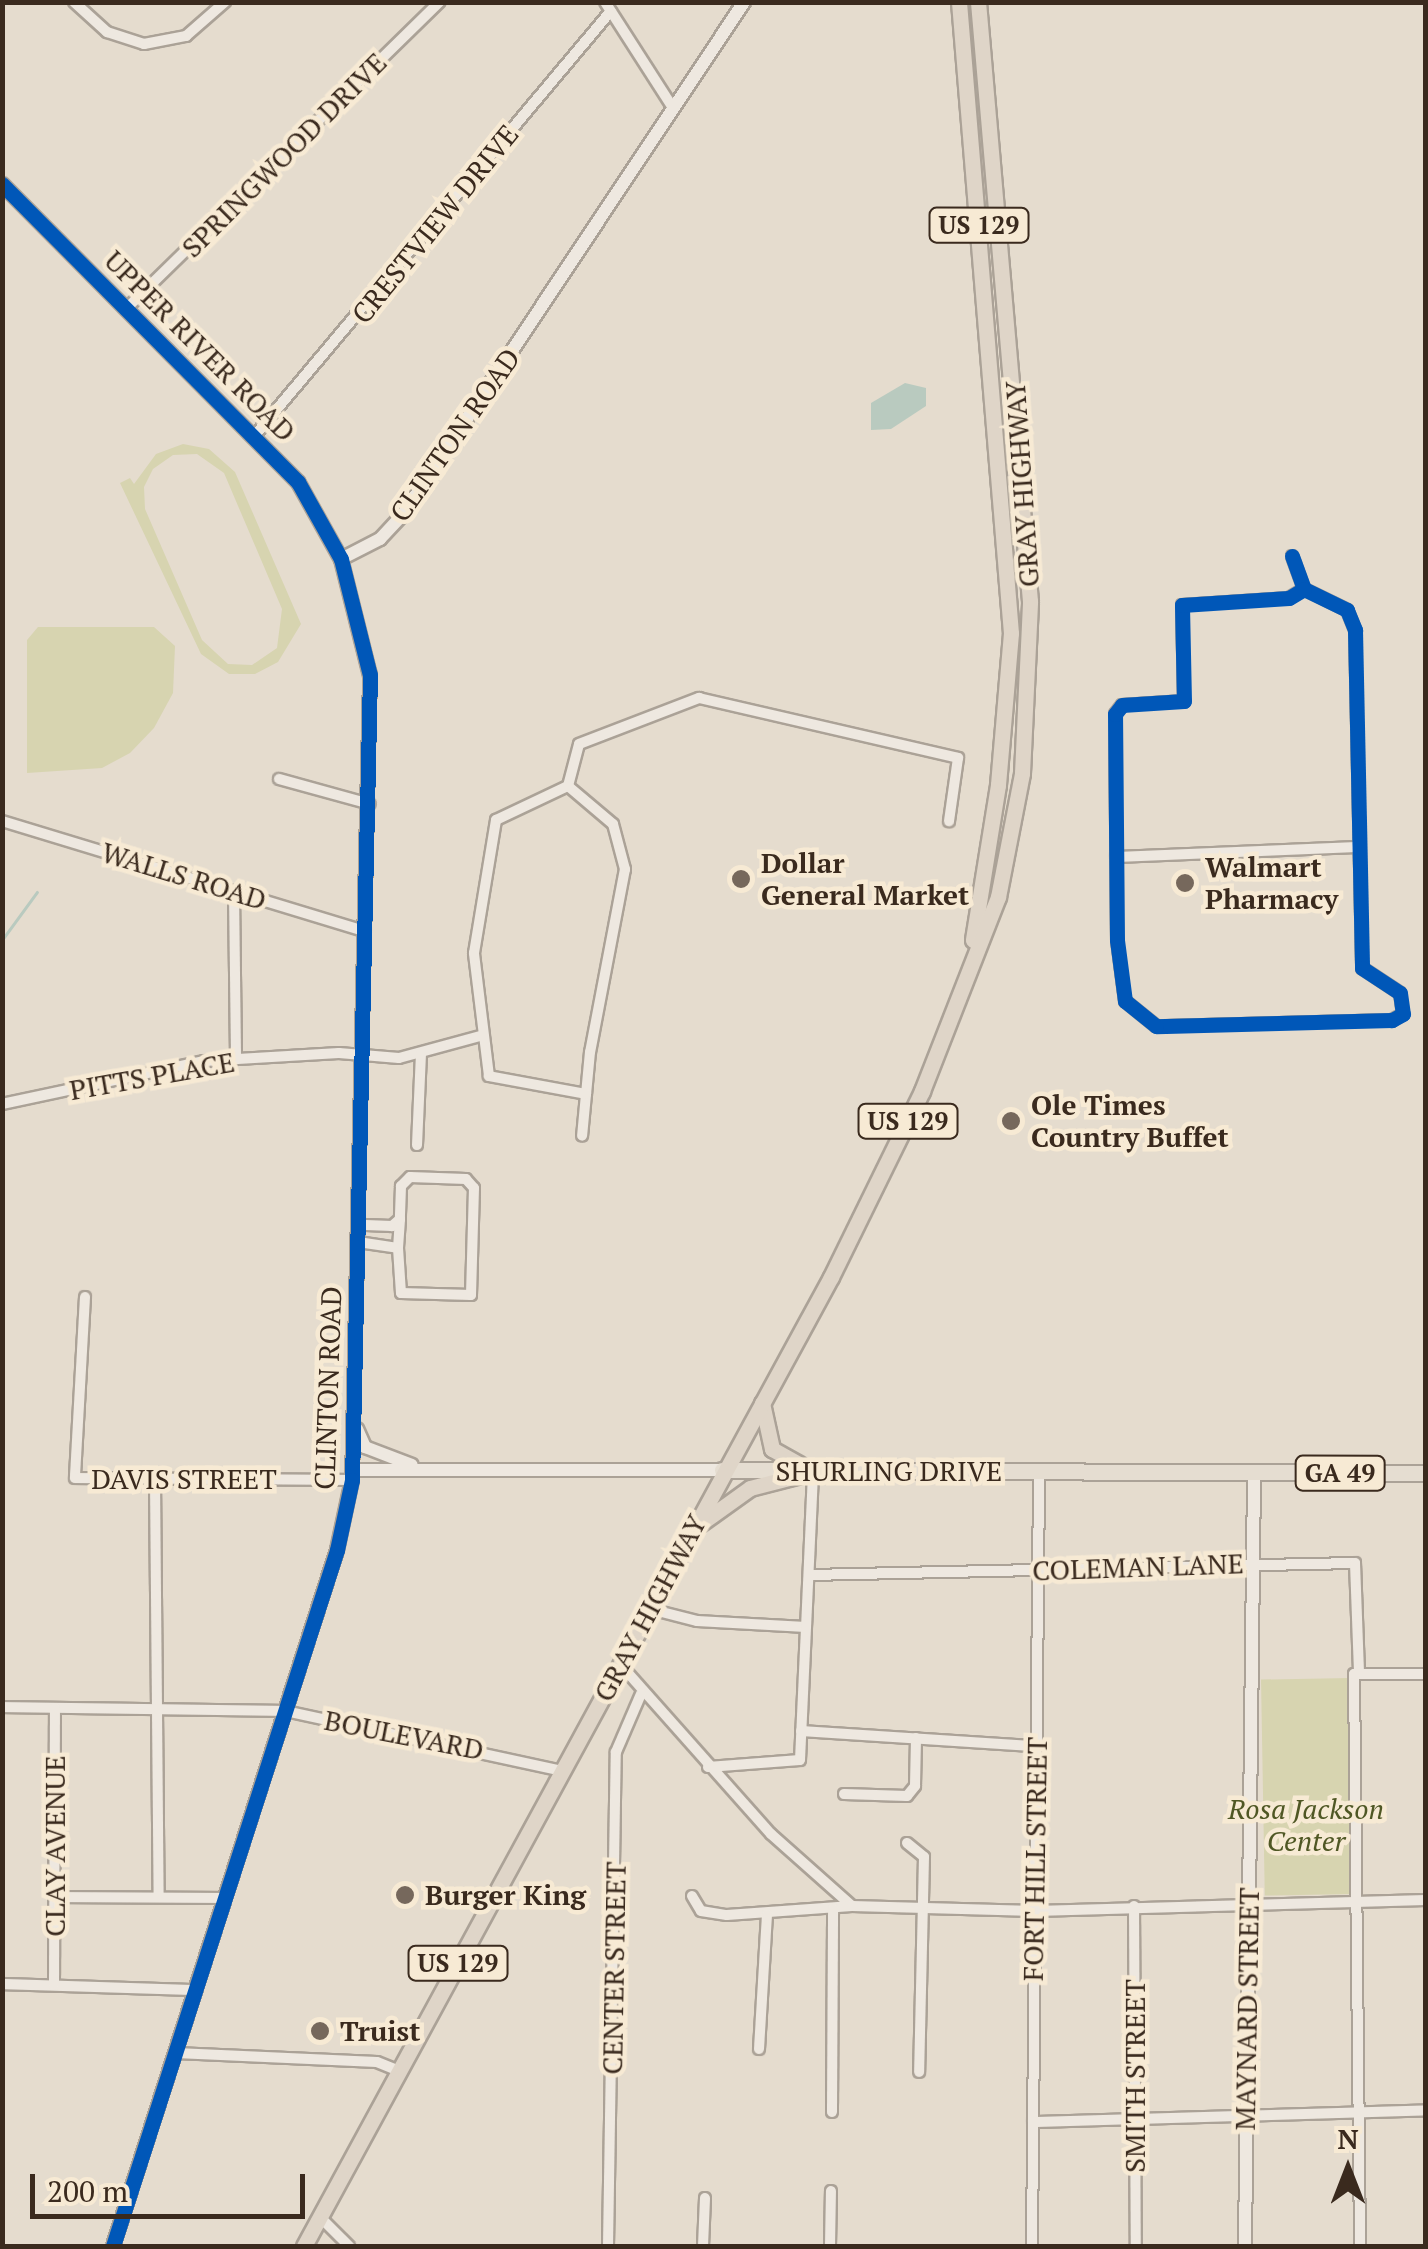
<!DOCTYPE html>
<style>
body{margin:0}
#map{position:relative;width:1428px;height:2249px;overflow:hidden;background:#e5dcce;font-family:"PT Serif",serif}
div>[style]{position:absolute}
.green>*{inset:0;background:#d7d4b0;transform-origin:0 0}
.water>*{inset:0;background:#b9cabf}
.stream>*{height:2.5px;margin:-1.25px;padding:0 1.25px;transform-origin:1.25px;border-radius:1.25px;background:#b9cabf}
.roads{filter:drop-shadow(2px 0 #aba297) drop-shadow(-2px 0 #aba297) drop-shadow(0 2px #aba297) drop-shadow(0 -2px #aba297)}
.minor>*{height:10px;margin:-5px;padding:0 5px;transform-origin:5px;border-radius:5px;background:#eee8e0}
.tertiary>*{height:12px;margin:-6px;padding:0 6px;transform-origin:6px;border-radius:6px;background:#eee8e0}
.primary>*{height:15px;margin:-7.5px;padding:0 7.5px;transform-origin:7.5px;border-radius:7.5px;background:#e5ddd1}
.trunk>*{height:15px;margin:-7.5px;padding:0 7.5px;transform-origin:7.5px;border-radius:7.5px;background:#dfd5c8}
.cycleway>*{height:15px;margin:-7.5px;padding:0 7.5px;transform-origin:7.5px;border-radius:7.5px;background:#0057b8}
.dots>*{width:28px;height:28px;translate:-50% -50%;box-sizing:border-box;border:5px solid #f7ead4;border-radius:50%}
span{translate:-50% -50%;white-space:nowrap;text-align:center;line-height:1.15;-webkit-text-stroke:9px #f7ead4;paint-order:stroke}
.shield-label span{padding:2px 8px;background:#f7ead4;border:2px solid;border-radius:8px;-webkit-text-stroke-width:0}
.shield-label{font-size:25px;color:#3a2a1e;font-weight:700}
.street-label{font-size:28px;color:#3a2a1e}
.poi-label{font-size:28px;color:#3a2a1e;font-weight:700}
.left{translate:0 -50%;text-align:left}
.park-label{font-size:28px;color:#4f5724;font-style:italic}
.frame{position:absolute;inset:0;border:5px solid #3a2a1e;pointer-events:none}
.north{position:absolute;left:1298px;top:2119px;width:100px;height:100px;-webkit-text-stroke:8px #f7ead4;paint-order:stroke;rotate:0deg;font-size:28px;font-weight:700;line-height:40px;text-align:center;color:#3a2a1e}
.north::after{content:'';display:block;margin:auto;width:35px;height:45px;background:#3a2a1e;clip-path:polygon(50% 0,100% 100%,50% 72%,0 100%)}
.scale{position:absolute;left:30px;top:2174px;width:275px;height:45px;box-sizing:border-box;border:5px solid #3a2a1e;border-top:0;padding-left:12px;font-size:30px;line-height:35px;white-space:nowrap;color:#3a2a1e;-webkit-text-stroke:8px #f7ead4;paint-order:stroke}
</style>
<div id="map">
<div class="green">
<i style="clip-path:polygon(evenodd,183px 444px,209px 449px,235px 472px,301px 624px,278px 662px,255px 674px,229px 674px,201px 654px,120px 483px,130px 478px,134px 484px,156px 454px,183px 444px,197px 454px,224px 473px,282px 609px,277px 648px,252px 665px,228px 664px,202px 640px,145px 509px,144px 487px,153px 469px,173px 455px,197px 454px)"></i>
<i style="clip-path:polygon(38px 627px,154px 627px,175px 646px,173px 693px,154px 728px,130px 753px,102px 768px,27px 773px,27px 640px)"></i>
<i style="left:1350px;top:1678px;width:216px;height:89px;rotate:89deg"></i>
</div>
<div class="water">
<i style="clip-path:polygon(905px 383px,926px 388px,926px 406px,891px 429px,871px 430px,871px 403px)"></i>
</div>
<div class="stream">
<i style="left:2px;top:940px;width:59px;rotate:-53.9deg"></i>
</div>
<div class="roads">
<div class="minor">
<i style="left:74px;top:2px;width:45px;rotate:42.3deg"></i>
<i style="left:107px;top:32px;width:39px;rotate:18deg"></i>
<i style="left:144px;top:44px;width:43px;rotate:-10.8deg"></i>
<i style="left:186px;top:36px;width:52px;rotate:-41.1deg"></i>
<i style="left:605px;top:2px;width:126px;rotate:57.3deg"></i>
<i style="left:128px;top:307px;width:436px;rotate:-44.4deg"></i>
<i style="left:256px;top:434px;width:552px;rotate:-50deg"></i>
<i style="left:1292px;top:556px;width:35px;rotate:70deg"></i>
<i style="left:1304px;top:589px;width:48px;rotate:26deg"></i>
<i style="left:1347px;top:610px;width:22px;rotate:68deg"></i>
<i style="left:1355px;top:630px;width:338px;rotate:88.8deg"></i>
<i style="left:1362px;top:968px;width:45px;rotate:33.3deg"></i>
<i style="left:1400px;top:993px;width:21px;rotate:82deg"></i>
<i style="left:1403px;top:1014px;width:13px;rotate:151deg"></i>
<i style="left:1392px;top:1020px;width:236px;rotate:178.5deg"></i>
<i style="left:1156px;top:1026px;width:40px;rotate:-141deg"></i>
<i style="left:1125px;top:1001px;width:62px;rotate:-97.5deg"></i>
<i style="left:1117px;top:940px;width:226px;rotate:-90.5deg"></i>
<i style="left:1115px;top:714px;width:11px;rotate:-52deg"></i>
<i style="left:1122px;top:705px;width:62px;rotate:-3.7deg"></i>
<i style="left:1184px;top:701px;width:96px;rotate:-91.2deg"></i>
<i style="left:1182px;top:605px;width:107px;rotate:-3.7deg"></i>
<i style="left:1289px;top:598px;width:17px;rotate:-31deg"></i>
<i style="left:279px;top:779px;width:94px;rotate:15.4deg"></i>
<i style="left:568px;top:786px;width:59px;rotate:40.2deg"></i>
<i style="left:613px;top:824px;width:47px;rotate:75.1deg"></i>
<i style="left:625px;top:869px;width:186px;rotate:100.8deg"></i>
<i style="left:590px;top:1052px;width:84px;rotate:95.4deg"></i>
<i style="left:2px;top:821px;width:379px;rotate:16.9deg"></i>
<i style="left:1116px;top:857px;width:242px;rotate:-2.4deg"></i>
<i style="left:234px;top:892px;width:167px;rotate:89.3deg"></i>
<i style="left:586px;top:1094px;width:99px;rotate:-169.5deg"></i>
<i style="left:489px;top:1076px;width:124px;rotate:-97deg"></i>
<i style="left:474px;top:953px;width:135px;rotate:-80.6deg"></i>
<i style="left:496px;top:820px;width:80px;rotate:-25.3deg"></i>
<i style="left:568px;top:786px;width:43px;rotate:-75.3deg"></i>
<i style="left:579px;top:744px;width:129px;rotate:-21deg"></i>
<i style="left:699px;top:698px;width:266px;rotate:13deg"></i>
<i style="left:958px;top:758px;width:64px;rotate:98.1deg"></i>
<i style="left:2px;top:1104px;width:207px;rotate:-12deg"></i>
<i style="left:204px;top:1061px;width:135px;rotate:-3.4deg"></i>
<i style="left:339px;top:1053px;width:60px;rotate:4.8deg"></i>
<i style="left:399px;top:1058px;width:84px;rotate:-15.2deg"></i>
<i style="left:417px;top:1145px;width:92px;rotate:-87.5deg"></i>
<i style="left:358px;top:1242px;width:40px;rotate:8.5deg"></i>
<i style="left:398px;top:1248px;width:45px;rotate:86.2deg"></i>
<i style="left:401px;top:1293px;width:70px;rotate:1.6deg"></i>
<i style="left:471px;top:1295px;width:107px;rotate:-88.4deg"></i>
<i style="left:474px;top:1188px;width:12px;rotate:-132deg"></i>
<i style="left:466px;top:1179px;width:56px;rotate:-178deg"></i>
<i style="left:410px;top:1177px;width:13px;rotate:135deg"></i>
<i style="left:401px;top:1186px;width:33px;rotate:92deg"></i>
<i style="left:400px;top:1219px;width:11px;rotate:139deg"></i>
<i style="left:392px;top:1226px;width:33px;rotate:-178deg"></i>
<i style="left:398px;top:1248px;width:29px;rotate:-86deg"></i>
<i style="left:85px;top:1297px;width:181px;rotate:93.2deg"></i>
<i style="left:75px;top:1478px;width:277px;rotate:0.4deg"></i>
<i style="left:155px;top:1480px;width:417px;rotate:89.5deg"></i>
<i style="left:809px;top:1575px;width:546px;rotate:-1.26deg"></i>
<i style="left:1355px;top:1563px;width:111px;rotate:87.9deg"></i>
<i style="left:650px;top:1609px;width:49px;rotate:14.3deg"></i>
<i style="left:697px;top:1621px;width:109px;rotate:3.2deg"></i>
<i style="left:620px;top:1664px;width:227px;rotate:48.4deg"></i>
<i style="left:771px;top:1834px;width:108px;rotate:41.6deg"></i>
<i style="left:852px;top:1906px;width:183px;rotate:1.6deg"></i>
<i style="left:1035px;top:1911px;width:391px;rotate:-1.6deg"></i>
<i style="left:2px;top:1707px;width:283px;rotate:0.8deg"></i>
<i style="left:285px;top:1711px;width:283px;rotate:12.2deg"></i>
<i style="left:801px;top:1731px;width:235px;rotate:3.7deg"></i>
<i style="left:708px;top:1767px;width:92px;rotate:-4.4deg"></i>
<i style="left:800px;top:1760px;width:288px;rotate:-87.4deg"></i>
<i style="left:844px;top:1794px;width:63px;rotate:1.8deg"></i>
<i style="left:907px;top:1796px;width:13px;rotate:-51deg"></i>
<i style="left:915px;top:1786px;width:48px;rotate:-88.8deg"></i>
<i style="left:907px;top:1843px;width:22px;rotate:39deg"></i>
<i style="left:924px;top:1857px;width:215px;rotate:91.3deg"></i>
<i style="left:692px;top:1896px;width:17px;rotate:59deg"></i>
<i style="left:701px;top:1911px;width:26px;rotate:9deg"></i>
<i style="left:727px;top:1915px;width:125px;rotate:-4.1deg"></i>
<i style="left:54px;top:1897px;width:171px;rotate:0.3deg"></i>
<i style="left:1134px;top:1906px;width:340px;rotate:89.7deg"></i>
<i style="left:2px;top:1984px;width:193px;rotate:1.8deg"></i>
<i style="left:54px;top:1985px;width:277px;rotate:-89.8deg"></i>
<i style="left:759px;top:2049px;width:135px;rotate:-86.6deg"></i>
<i style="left:176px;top:2053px;width:201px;rotate:2.6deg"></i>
<i style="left:377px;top:2062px;width:24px;rotate:22deg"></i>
<i style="left:832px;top:2112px;width:203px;rotate:-89.7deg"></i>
<i style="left:1033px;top:2122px;width:393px;rotate:-1.7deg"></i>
<i style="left:320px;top:2217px;width:41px;rotate:45deg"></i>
<i style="left:608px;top:2246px;width:494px;rotate:-89.1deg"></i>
<i style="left:616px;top:1752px;width:63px;rotate:-66.7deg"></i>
<i style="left:703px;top:2246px;width:48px;rotate:-87.6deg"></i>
<i style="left:830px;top:2246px;width:55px;rotate:-89deg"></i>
<i style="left:1032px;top:2246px;width:775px;rotate:-89.48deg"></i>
<i style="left:1360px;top:2246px;width:572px;rotate:-90.6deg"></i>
<i style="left:1354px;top:1674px;width:72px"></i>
</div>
<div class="tertiary">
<i style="left:2px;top:184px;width:420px;rotate:45.2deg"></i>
<i style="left:298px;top:482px;width:88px;rotate:60.8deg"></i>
<i style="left:341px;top:559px;width:120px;rotate:76deg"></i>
<i style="left:370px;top:675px;width:805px;rotate:91.28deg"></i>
<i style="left:352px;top:1480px;width:72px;rotate:102.1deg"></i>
<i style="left:337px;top:1550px;width:731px;rotate:107.84deg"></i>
<i style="left:341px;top:559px;width:44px;rotate:-27.1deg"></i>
<i style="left:380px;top:539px;width:35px;rotate:-47deg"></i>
<i style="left:404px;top:513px;width:614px;rotate:-56.36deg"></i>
<i style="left:357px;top:1429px;width:20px;rotate:66deg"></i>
<i style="left:365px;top:1447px;width:50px;rotate:21deg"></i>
<i style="left:352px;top:1470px;width:370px"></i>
<i style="left:1245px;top:2246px;width:774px;rotate:-89.33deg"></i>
</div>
<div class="primary">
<i style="left:722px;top:1470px;width:704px;rotate:0.24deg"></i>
</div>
<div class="trunk">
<i style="left:959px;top:2px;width:633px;rotate:85.29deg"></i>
<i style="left:1011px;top:633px;width:153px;rotate:94.9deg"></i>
<i style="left:998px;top:785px;width:157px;rotate:99.2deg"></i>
<i style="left:762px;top:1403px;width:47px;rotate:77.7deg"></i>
<i style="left:772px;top:1449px;width:47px;rotate:29.3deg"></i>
<i style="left:697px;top:1526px;width:65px;rotate:-35.6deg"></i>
<i style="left:750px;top:1488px;width:65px;rotate:-14.3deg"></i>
<i style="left:304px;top:2246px;width:1103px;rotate:-61.46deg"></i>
<i style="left:831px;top:1277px;width:207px;rotate:-63.9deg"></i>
<i style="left:922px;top:1091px;width:208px;rotate:-68.6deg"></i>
<i style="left:998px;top:897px;width:126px;rotate:-79deg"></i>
<i style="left:1022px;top:773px;width:172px;rotate:-87.3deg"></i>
<i style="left:1030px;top:601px;width:601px;rotate:-94.96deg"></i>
</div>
</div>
<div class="cycleway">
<i style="left:2px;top:184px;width:420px;rotate:45.2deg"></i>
<i style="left:298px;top:482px;width:88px;rotate:60.8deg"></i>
<i style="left:341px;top:559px;width:120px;rotate:76deg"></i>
<i style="left:370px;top:675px;width:805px;rotate:91.28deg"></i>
<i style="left:352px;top:1480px;width:72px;rotate:102.1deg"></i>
<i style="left:337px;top:1550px;width:731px;rotate:107.84deg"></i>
<i style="left:1292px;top:556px;width:35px;rotate:70deg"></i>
<i style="left:1304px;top:589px;width:48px;rotate:26deg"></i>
<i style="left:1347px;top:610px;width:22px;rotate:68deg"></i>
<i style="left:1355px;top:630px;width:338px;rotate:88.8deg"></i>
<i style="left:1362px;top:968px;width:45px;rotate:33.3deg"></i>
<i style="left:1400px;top:993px;width:21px;rotate:82deg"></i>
<i style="left:1403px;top:1014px;width:13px;rotate:151deg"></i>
<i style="left:1392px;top:1020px;width:236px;rotate:178.5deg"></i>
<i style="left:1156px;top:1026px;width:40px;rotate:-141deg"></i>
<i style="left:1125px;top:1001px;width:62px;rotate:-97.5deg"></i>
<i style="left:1117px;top:940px;width:226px;rotate:-90.5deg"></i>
<i style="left:1115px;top:714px;width:11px;rotate:-52deg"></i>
<i style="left:1122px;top:705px;width:62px;rotate:-3.7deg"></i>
<i style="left:1184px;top:701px;width:96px;rotate:-91.2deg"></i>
<i style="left:1182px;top:605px;width:107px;rotate:-3.7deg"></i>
<i style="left:1289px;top:598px;width:17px;rotate:-31deg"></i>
</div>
<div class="dots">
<i style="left:741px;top:879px;background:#76685c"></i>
<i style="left:1185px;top:883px;background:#76685c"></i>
<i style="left:1011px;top:1121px;background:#76685c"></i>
<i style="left:405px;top:1895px;background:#76685c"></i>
<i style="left:320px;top:2031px;background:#76685c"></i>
</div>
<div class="shield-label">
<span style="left:979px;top:225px">US 129</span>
<span style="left:908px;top:1121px">US 129</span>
<span style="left:1340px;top:1473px">GA 49</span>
<span style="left:458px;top:1963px">US 129</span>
</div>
<div class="street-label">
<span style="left:284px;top:155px;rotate:-45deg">SPRINGWOOD DRIVE</span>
<span style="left:435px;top:224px;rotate:-51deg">CRESTVIEW DRIVE</span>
<span style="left:200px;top:346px;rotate:45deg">UPPER RIVER ROAD</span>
<span style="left:455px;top:435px;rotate:-55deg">CLINTON ROAD</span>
<span style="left:1022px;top:484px;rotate:-94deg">GRAY HIGHWAY</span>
<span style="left:184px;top:876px;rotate:17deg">WALLS ROAD</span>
<span style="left:152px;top:1076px;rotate:-10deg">PITTS PLACE</span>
<span style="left:328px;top:1388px;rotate:-88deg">CLINTON ROAD</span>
<span style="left:889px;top:1471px">SHURLING DRIVE</span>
<span style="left:184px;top:1479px">DAVIS STREET</span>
<span style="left:1138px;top:1567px;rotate:-2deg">COLEMAN LANE</span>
<span style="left:650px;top:1608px;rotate:-62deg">GRAY HIGHWAY</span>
<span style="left:404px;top:1735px;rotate:11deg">BOULEVARD</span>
<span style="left:55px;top:1846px;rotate:-90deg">CLAY AVENUE</span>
<span style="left:1035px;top:1859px;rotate:-89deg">FORT HILL STREET</span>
<span style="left:614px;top:1968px;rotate:-89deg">CENTER STREET</span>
<span style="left:1247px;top:2009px;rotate:-89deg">MAYNARD STREET</span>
<span style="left:1135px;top:2076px;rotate:-90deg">SMITH STREET</span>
</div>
<div class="poi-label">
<span class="left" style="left:761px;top:879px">Dollar<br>General Market</span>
<span class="left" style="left:1205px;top:883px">Walmart<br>Pharmacy</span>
<span class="left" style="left:1031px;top:1121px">Ole Times<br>Country Buffet</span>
<span class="left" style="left:425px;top:1895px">Burger King</span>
<span class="left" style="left:340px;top:2031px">Truist</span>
</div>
<div class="park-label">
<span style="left:1306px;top:1825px">Rosa Jackson<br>Center</span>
</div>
<div class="frame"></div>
<div class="north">N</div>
<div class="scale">200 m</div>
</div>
